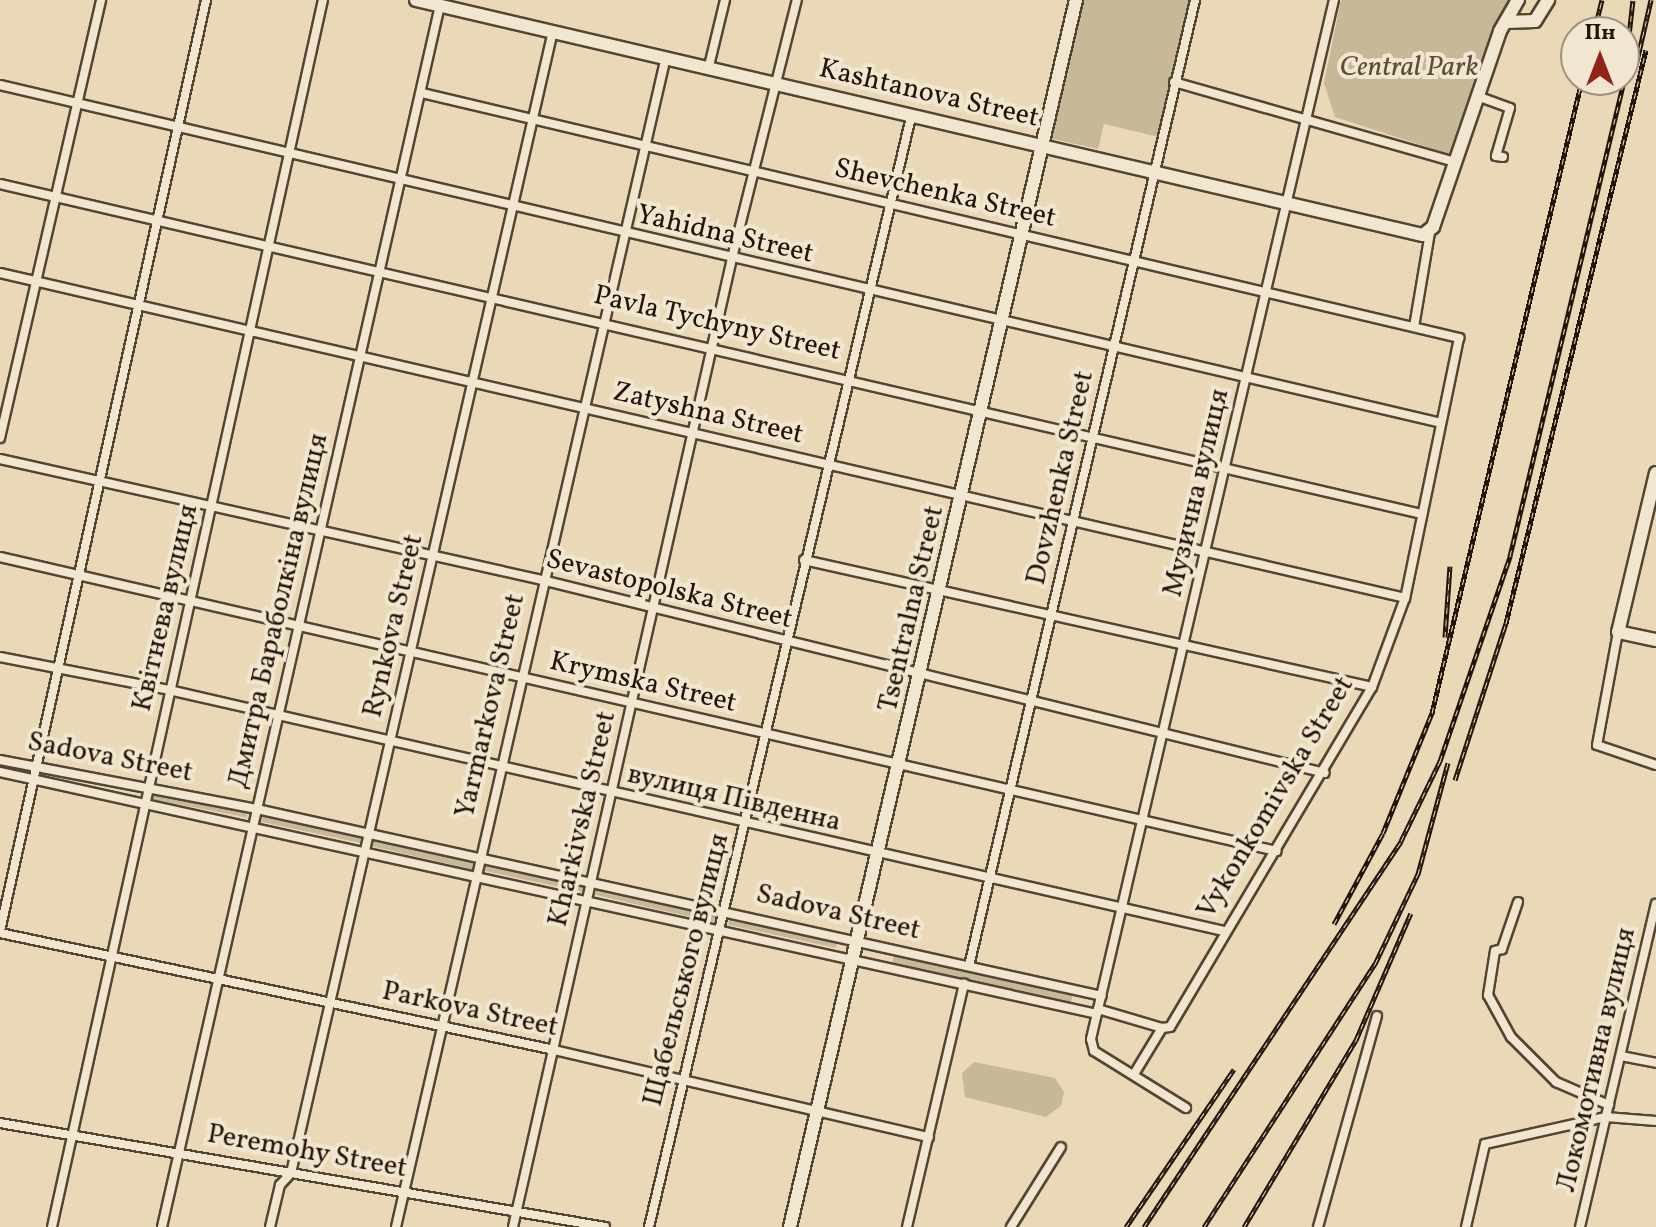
<!DOCTYPE html>
<meta charset="utf-8">
<style>
body{margin:0}
#map{position:relative;width:1656px;height:1227px;overflow:hidden;background:#e9d9b6;font-family:Vollkorn,serif}
div>[style]{position:absolute}
.green>*{inset:0;background:#c7b898;transform-origin:0 0}
.roads{filter:drop-shadow(2px 0 #544533) drop-shadow(-2px 0 #544533) drop-shadow(0 2px #544533) drop-shadow(0 -2px #544533)}
.street>*{height:8px;margin:-4px;padding:0 4px;transform-origin:4px;border-radius:4px;background:#f1e6d0}
.secondary>*{height:12px;margin:-6px;padding:0 6px;transform-origin:6px;border-radius:6px;background:#f1e6d0}
.rail>*{height:5px;margin-top:-2.5px;transform-origin:0;background:repeating-linear-gradient(90deg,#f1e6d0 0 6px,#221407 0 12px);box-sizing:border-box;border-block:2px solid #221407}
span{translate:-50% -50%;white-space:nowrap;text-align:center;line-height:1.15;-webkit-text-stroke:8px #f1e6d0;paint-order:stroke}
.park-label{font-size:28px;color:#5c4d3a;font-style:italic}
.street-label{font-size:28px;color:#221407}
.north{position:absolute;left:1560px;top:16px;width:80px;height:80px;box-sizing:border-box;background:#f1e6d0;border:2px solid #9e9280;border-radius:50%;rotate:0deg;font-size:22px;font-weight:700;line-height:32px;text-align:center;color:#221407}
.north::after{content:'';display:block;margin:auto;width:28px;height:36px;background:#8f2418;clip-path:polygon(50% 0,100% 100%,50% 72%,0 100%)}
</style>
<div id="map">
<div class="green">
<i style="clip-path:polygon(1079px 0,1190px 0,1159px 137px,1104px 124px,1098px 149px,1048px 138px)"></i>
<i style="clip-path:polygon(1341px 0,1512px 0,1452px 155px,1335px 117px,1324px 83px)"></i>
<i style="left:152px;top:791px;width:98px;height:8px;rotate:11deg"></i>
<i style="left:263px;top:813px;width:102px;height:9px;rotate:12deg"></i>
<i style="left:372px;top:837px;width:105px;height:9px;rotate:13deg"></i>
<i style="left:486px;top:862px;width:102px;height:9px;rotate:12deg"></i>
<i style="left:597px;top:886px;width:124px;height:9px;rotate:13deg"></i>
<i style="left:730px;top:916px;width:110px;height:9px;rotate:12deg"></i>
<i style="left:895px;top:951px;width:183px;height:12px;rotate:13deg"></i>
<i style="clip-path:polygon(974px 1062px,1055px 1078px,1064px 1092px,1061px 1106px,1046px 1117px,965px 1097px,962px 1073px)"></i>
</div>
<div class="roads">
<div class="street">
<i style="left:709px;top:66px;width:68px;rotate:-76.4deg"></i>
<i style="left:1174px;top:82px;width:289px;rotate:15.9deg"></i>
<i style="left:0;top:85px;width:1480px;rotate:13.2deg"></i>
<i style="left:422px;top:93px;width:1066px;rotate:13.29deg"></i>
<i style="left:1459px;top:338px;width:266px;rotate:101.7deg"></i>
<i style="left:1405px;top:598px;width:95px;rotate:110.3deg"></i>
<i style="left:1372px;top:687px;width:395px;rotate:120.7deg"></i>
<i style="left:1170px;top:1027px;width:8px;rotate:173deg"></i>
<i style="left:1162px;top:1028px;width:54px;rotate:121.3deg"></i>
<i style="left:1477px;top:96px;width:35px;rotate:20deg"></i>
<i style="left:1510px;top:108px;width:50px;rotate:106.3deg"></i>
<i style="left:1496px;top:156px;width:7px;rotate:8deg"></i>
<i style="left:0;top:184px;width:1460px;rotate:13.07deg"></i>
<i style="left:0;top:273px;width:1442px;rotate:13.02deg"></i>
<i style="left:1414px;top:327px;width:96px;rotate:-80.4deg"></i>
<i style="left:0;top:438px;width:449px;rotate:-77deg"></i>
<i style="left:0;top:459px;width:555px;rotate:12.58deg"></i>
<i style="left:542px;top:580px;width:806px;rotate:13.85deg"></i>
<i style="left:0;top:557px;width:1310px;rotate:12.97deg"></i>
<i style="left:804px;top:560px;width:582px;rotate:12.6deg"></i>
<i style="left:1618px;top:632px;width:115px;rotate:100.5deg"></i>
<i style="left:1597px;top:745px;width:62px;rotate:18.7deg"></i>
<i style="left:0;top:657px;width:172px;rotate:11deg"></i>
<i style="left:169px;top:690px;width:1082px;rotate:12.87deg"></i>
<i style="left:0;top:760px;width:262px;rotate:10.8deg"></i>
<i style="left:257px;top:809px;width:865px;rotate:12.48deg"></i>
<i style="left:0;top:772px;width:1123px;rotate:12.44deg"></i>
<i style="left:1518px;top:902px;width:50px;rotate:108.8deg"></i>
<i style="left:1502px;top:949px;width:7px;rotate:164deg"></i>
<i style="left:1495px;top:951px;width:45px;rotate:99deg"></i>
<i style="left:1488px;top:995px;width:48px;rotate:61.3deg"></i>
<i style="left:1511px;top:1037px;width:64px;rotate:45deg"></i>
<i style="left:1556px;top:1082px;width:58px;rotate:23.5deg"></i>
<i style="left:0;top:931px;width:954px;rotate:-77.52deg"></i>
<i style="left:0;top:933px;width:562px;rotate:11.91deg"></i>
<i style="left:550px;top:1049px;width:389px;rotate:13.1deg"></i>
<i style="left:969px;top:966px;width:992px;rotate:-76.83deg"></i>
<i style="left:1098px;top:1009px;width:67px;rotate:16.5deg"></i>
<i style="left:1621px;top:1056px;width:36px;rotate:11deg"></i>
<i style="left:1186px;top:1108px;width:108px;rotate:-148.2deg"></i>
<i style="left:1094px;top:1051px;width:12px;rotate:-104deg"></i>
<i style="left:1091px;top:1039px;width:1067px;rotate:-76.84deg"></i>
<i style="left:0;top:1123px;width:614px;rotate:9.75deg"></i>
<i style="left:52px;top:1227px;width:1257px;rotate:-77.55deg"></i>
<i style="left:162px;top:1227px;width:1253px;rotate:-77.18deg"></i>
<i style="left:270px;top:1227px;width:43px;rotate:-76.6deg"></i>
<i style="left:280px;top:1185px;width:16px;rotate:-47deg"></i>
<i style="left:291px;top:1173px;width:1172px;rotate:-77.08deg"></i>
<i style="left:396px;top:1227px;width:1201px;rotate:-77.01deg"></i>
<i style="left:513px;top:1227px;width:993px;rotate:-77.26deg"></i>
<i style="left:732px;top:258px;width:266px;rotate:-75.9deg"></i>
<i style="left:649px;top:1227px;width:1141px;rotate:-76.72deg"></i>
<i style="left:907px;top:1227px;width:250px;rotate:-76.8deg"></i>
<i style="left:1011px;top:1227px;width:94px;rotate:-58deg"></i>
<i style="left:1318px;top:1227px;width:219px;rotate:-74.4deg"></i>
<i style="left:1466px;top:1227px;width:85px;rotate:-77.1deg"></i>
<i style="left:1485px;top:1144px;width:124px;rotate:-12.6deg"></i>
<i style="left:1606px;top:1117px;width:50px;rotate:4.6deg"></i>
<i style="left:1580px;top:1227px;width:332px;rotate:-76.8deg"></i>
</div>
<div class="secondary">
<i style="left:416px;top:0;width:1034px;rotate:13.14deg"></i>
<i style="left:1423px;top:235px;width:13px;rotate:-39deg"></i>
<i style="left:1433px;top:227px;width:207px;rotate:-71.1deg"></i>
<i style="left:1500px;top:31px;width:36px;rotate:-60deg"></i>
<i style="left:1506px;top:22px;width:29px;rotate:-2deg"></i>
<i style="left:1535px;top:21px;width:25px;rotate:-58deg"></i>
<i style="left:1656px;top:473px;width:163px;rotate:103.4deg"></i>
<i style="left:1618px;top:632px;width:39px;rotate:12deg"></i>
<i style="left:790px;top:1227px;width:1260px;rotate:-76.88deg"></i>
</div>
</div>
<div class="rail">
<i style="left:1594px;top:32px;width:33px;rotate:-76deg"></i>
<i style="left:1637px;top:61px;width:63px;rotate:-77.1deg"></i>
<i style="left:1445px;top:637px;width:71px;rotate:-86deg"></i>
<i style="left:1455px;top:780px;width:165px;rotate:-72deg"></i>
<i style="left:1506px;top:623px;width:590px;rotate:-76.27deg"></i>
<i style="left:1334px;top:924px;width:103px;rotate:-61.7deg"></i>
<i style="left:1383px;top:833px;width:130px;rotate:-67.8deg"></i>
<i style="left:1432px;top:713px;width:651px;rotate:-76.67deg"></i>
<i style="left:1126px;top:1227px;width:191px;rotate:-55.6deg"></i>
<i style="left:1144px;top:1227px;width:464px;rotate:-56.3deg"></i>
<i style="left:1401px;top:841px;width:89px;rotate:-64deg"></i>
<i style="left:1440px;top:761px;width:217px;rotate:-71.1deg"></i>
<i style="left:1510px;top:556px;width:488px;rotate:-76.5deg"></i>
<i style="left:1624px;top:81px;width:81px;rotate:-83.7deg"></i>
<i style="left:1204px;top:1227px;width:314px;rotate:-57deg"></i>
<i style="left:1375px;top:964px;width:100px;rotate:-64.5deg"></i>
<i style="left:1418px;top:874px;width:115px;rotate:-74.9deg"></i>
<i style="left:1244px;top:1227px;width:218px;rotate:-59.1deg"></i>
<i style="left:1356px;top:1040px;width:138px;rotate:-66.6deg"></i>
</div>
<div class="park-label">
<span style="left:1409px;top:68px">Central Park</span>
</div>
<div class="street-label">
<span style="left:929px;top:94px;rotate:13deg">Kashtanova Street</span>
<span style="left:945px;top:194px;rotate:13deg">Shevchenka Street</span>
<span style="left:725px;top:235px;rotate:13deg">Yahidna Street</span>
<span style="left:717px;top:324px;rotate:13deg">Pavla Tychyny Street</span>
<span style="left:708px;top:414px;rotate:13deg">Zatyshna Street</span>
<span style="left:1061px;top:478px;rotate:-77deg">Dovzhenka Street</span>
<span style="left:1197px;top:493px;rotate:-77deg">Музична вулиця</span>
<span style="left:669px;top:590px;rotate:14deg">Sevastopolska Street</span>
<span style="left:166px;top:608px;rotate:-77deg">Квітнева вулиця</span>
<span style="left:912px;top:609px;rotate:-77deg">Tsentralna Street</span>
<span style="left:279px;top:611px;rotate:-77deg">Дмитра Бараболкіна вулиця</span>
<span style="left:394px;top:626px;rotate:-77deg">Rynkova Street</span>
<span style="left:643px;top:683px;rotate:13deg">Krymska Street</span>
<span style="left:491px;top:706px;rotate:-77deg">Yarmarkova Street</span>
<span style="left:110px;top:758px;rotate:11deg">Sadova Street</span>
<span style="left:1276px;top:798px;rotate:-59deg">Vykonkomivska Street</span>
<span style="left:734px;top:799px;rotate:13deg">вулиця Південна</span>
<span style="left:583px;top:819px;rotate:-77deg">Kharkivska Street</span>
<span style="left:838px;top:913px;rotate:13deg">Sadova Street</span>
<span style="left:687px;top:970px;rotate:-76deg">Щабельського вулиця</span>
<span style="left:470px;top:1010px;rotate:12deg">Parkova Street</span>
<span style="left:1597px;top:1060px;rotate:-77deg">Локомотивна вулиця</span>
<span style="left:307px;top:1152px;rotate:10deg">Peremohy Street</span>
</div>
<div class="north">Пн</div>
</div>
